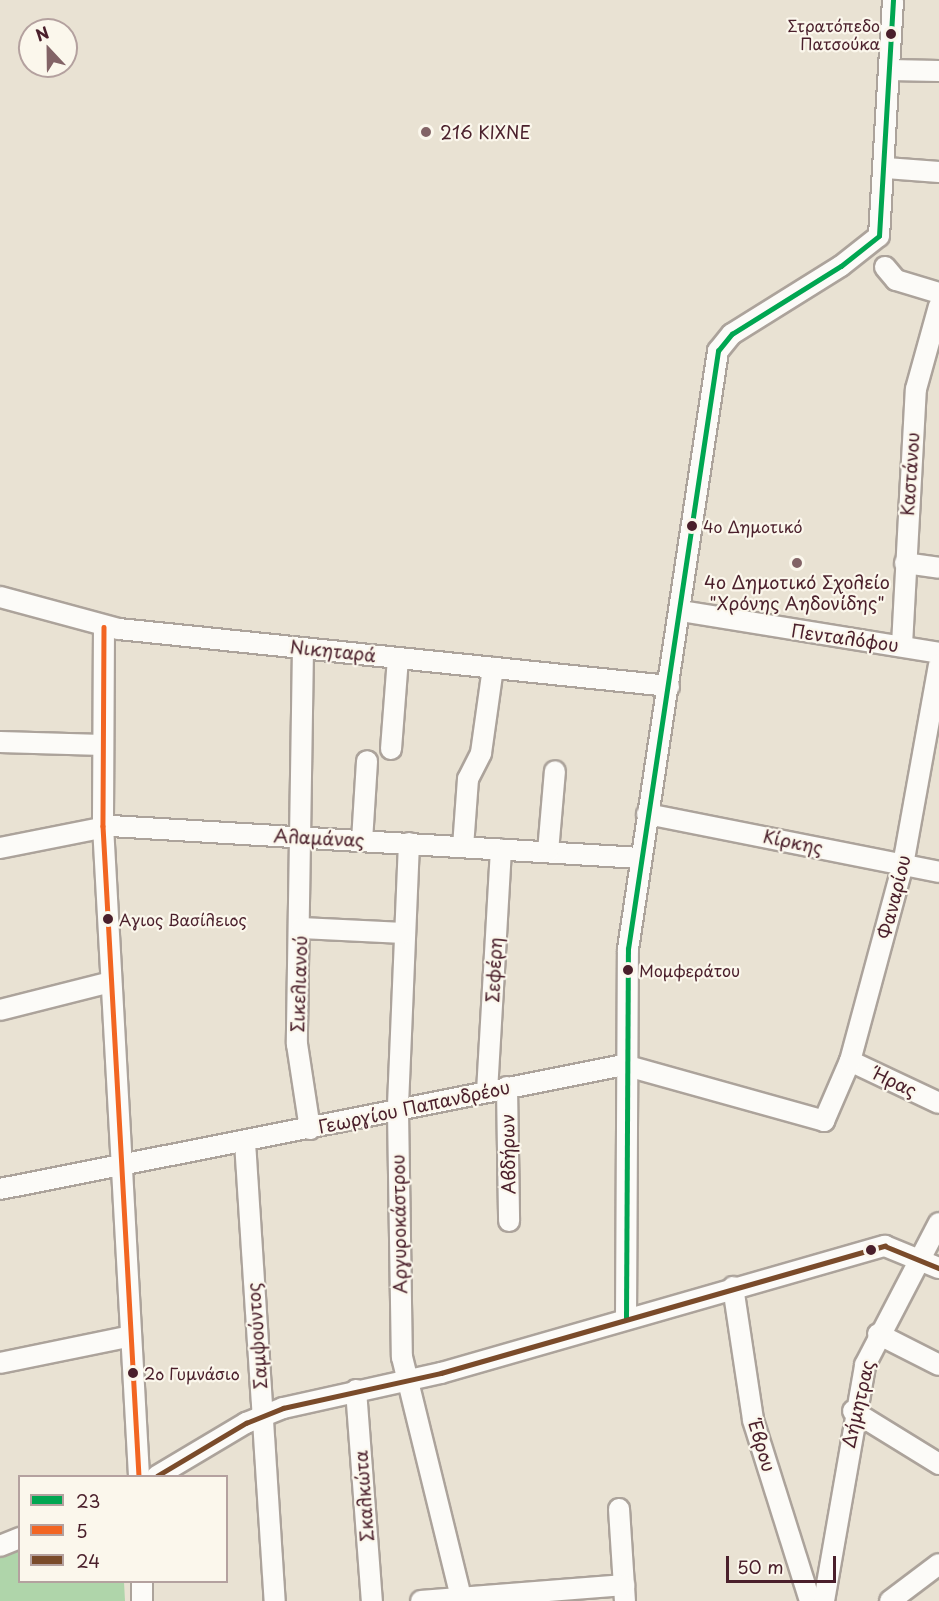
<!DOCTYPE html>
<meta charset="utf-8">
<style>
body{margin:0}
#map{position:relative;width:939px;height:1601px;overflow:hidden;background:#e9e2d3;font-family:"Playpen Sans",sans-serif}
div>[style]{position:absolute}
.green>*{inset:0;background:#afd5aa}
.roads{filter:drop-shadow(2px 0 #aca39b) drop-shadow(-2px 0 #aca39b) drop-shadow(0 2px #aca39b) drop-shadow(0 -2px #aca39b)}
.minor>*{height:20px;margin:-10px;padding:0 10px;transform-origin:10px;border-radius:10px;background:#fcfbf8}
.bus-1>*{height:4.5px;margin:-2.25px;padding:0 2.25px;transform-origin:2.25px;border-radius:2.25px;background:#00a651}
.bus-2>*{height:4.5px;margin:-2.25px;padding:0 2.25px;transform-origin:2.25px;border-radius:2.25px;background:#f26522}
.bus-3>*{height:4.5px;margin:-2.25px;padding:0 2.25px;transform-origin:2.25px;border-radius:2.25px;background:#7a4b2a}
.dots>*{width:16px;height:16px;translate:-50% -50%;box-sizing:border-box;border:3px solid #fbf7ec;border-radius:50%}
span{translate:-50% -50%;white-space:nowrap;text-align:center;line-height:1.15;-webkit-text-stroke:4.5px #fbf7ec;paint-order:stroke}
.bus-label{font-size:16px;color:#4a1f2b}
.right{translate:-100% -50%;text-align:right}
.left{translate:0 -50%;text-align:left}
.poi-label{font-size:18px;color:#4a1f2b}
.street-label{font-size:18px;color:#4a1f2b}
.legend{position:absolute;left:18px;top:1475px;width:210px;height:108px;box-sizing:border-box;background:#fbf7ec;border:2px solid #b4a19f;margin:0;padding:8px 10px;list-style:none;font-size:18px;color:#4a1f2b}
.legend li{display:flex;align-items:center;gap:12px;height:30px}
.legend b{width:30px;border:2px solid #b4a19f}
.north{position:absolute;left:18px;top:18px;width:60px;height:60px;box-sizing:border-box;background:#fbf7ec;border:2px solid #b4a19f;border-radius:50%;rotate:338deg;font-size:16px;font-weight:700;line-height:24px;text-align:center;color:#4a1f2b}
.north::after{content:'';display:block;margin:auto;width:21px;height:27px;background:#826366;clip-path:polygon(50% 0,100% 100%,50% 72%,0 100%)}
.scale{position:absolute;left:726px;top:1556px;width:110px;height:27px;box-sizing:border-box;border:3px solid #4a1f2b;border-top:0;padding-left:8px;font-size:18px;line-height:21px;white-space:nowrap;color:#4a1f2b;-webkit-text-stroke:4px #fbf7ec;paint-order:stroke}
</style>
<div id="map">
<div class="green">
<i style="clip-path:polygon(19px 1549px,20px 1582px,124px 1582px,125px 1601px,0 1601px,0 1557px)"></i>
</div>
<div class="roads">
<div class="minor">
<i style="left:890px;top:70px;width:49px;rotate:1.2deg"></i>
<i style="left:886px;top:168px;width:53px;rotate:4.3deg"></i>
<i style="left:885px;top:267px;width:17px;rotate:50deg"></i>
<i style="left:896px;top:280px;width:45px;rotate:16.8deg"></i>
<i style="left:905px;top:563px;width:34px;rotate:8deg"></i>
<i style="left:0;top:597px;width:123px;rotate:15.1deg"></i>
<i style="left:119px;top:629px;width:553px;rotate:5.92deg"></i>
<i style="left:681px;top:611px;width:261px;rotate:9.2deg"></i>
<i style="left:104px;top:627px;width:199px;rotate:90.3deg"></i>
<i style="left:103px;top:826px;width:651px;rotate:86.83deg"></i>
<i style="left:902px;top:645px;width:256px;rotate:-86.9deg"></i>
<i style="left:916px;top:389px;width:86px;rotate:-74.5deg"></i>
<i style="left:303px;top:648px;width:396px;rotate:90.9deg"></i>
<i style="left:297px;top:1044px;width:86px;rotate:81.3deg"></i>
<i style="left:0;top:742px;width:103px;rotate:1.7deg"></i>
<i style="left:391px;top:749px;width:91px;rotate:-85.6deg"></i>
<i style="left:647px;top:814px;width:298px;rotate:11.2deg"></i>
<i style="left:362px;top:841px;width:80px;rotate:-86.4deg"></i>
<i style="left:409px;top:843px;width:268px;rotate:92.4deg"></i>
<i style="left:398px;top:1111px;width:246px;rotate:89.1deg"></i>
<i style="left:402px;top:1357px;width:248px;rotate:76.2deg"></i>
<i style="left:463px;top:847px;width:68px;rotate:-85.8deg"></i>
<i style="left:468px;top:779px;width:29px;rotate:-63deg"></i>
<i style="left:481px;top:753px;width:86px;rotate:-82deg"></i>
<i style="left:0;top:848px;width:113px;rotate:-11.2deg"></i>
<i style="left:111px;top:826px;width:530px;rotate:3.46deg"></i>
<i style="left:548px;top:852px;width:81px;rotate:-85.1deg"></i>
<i style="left:301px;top:928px;width:103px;rotate:2.8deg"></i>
<i style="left:0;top:1010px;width:114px;rotate:-14.2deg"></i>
<i style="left:850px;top:1061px;width:98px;rotate:25.3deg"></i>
<i style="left:507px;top:1087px;width:134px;rotate:89.1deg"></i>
<i style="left:487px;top:1092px;width:243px;rotate:-86.7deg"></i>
<i style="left:245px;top:1142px;width:460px;rotate:86.3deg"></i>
<i style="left:0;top:1189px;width:636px;rotate:-11.24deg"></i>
<i style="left:624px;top:1065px;width:208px;rotate:15.6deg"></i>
<i style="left:824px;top:1121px;width:65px;rotate:-66.6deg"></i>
<i style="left:850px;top:1061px;width:203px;rotate:-74.9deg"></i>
<i style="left:903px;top:865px;width:203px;rotate:-79.8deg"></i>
<i style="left:733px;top:1287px;width:134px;rotate:81.4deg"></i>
<i style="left:753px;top:1420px;width:190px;rotate:72.5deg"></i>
<i style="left:626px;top:1319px;width:370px;rotate:-89.7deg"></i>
<i style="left:628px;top:949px;width:605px;rotate:-81.44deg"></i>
<i style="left:718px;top:351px;width:22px;rotate:-51deg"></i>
<i style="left:732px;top:334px;width:128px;rotate:-32deg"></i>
<i style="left:841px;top:266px;width:48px;rotate:-38.3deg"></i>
<i style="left:879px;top:236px;width:236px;rotate:-86.6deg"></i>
<i style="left:878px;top:1334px;width:68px;rotate:26.9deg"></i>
<i style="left:0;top:1363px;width:130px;rotate:-11.6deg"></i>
<i style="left:356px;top:1390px;width:212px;rotate:85.7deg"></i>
<i style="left:853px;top:1411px;width:101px;rotate:31.6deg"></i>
<i style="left:157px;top:1476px;width:104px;rotate:-30.8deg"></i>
<i style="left:246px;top:1423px;width:40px;rotate:-22deg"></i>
<i style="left:283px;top:1408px;width:162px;rotate:-12.5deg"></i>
<i style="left:441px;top:1373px;width:462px;rotate:-16deg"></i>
<i style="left:885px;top:1246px;width:58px;rotate:22.2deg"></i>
<i style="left:619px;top:1509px;width:92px;rotate:86.3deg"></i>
<i style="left:0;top:1546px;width:22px;rotate:-22deg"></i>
<i style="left:142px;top:1582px;width:19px;rotate:90deg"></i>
<i style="left:421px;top:1601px;width:204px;rotate:-4.5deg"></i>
<i style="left:824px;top:1601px;width:240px;rotate:-80.1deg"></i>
<i style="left:865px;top:1365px;width:160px;rotate:-62.5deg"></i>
<i style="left:890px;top:1601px;width:61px;rotate:-37.1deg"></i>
</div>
</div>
<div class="bus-1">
<i style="left:626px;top:1319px;width:370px;rotate:-89.7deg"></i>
<i style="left:628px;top:949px;width:605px;rotate:-81.44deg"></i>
<i style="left:718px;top:351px;width:22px;rotate:-51deg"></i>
<i style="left:732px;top:334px;width:128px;rotate:-32deg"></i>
<i style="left:841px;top:266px;width:48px;rotate:-38.3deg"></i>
<i style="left:879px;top:236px;width:236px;rotate:-86.6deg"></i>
</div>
<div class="bus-2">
<i style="left:104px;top:627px;width:199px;rotate:90.3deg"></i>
<i style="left:103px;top:826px;width:651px;rotate:86.83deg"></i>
</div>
<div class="bus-3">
<i style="left:157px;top:1476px;width:104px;rotate:-30.8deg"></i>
<i style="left:246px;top:1423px;width:40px;rotate:-22deg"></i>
<i style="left:283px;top:1408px;width:162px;rotate:-12.5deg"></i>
<i style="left:441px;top:1373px;width:462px;rotate:-16deg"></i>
<i style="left:885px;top:1246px;width:58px;rotate:22.2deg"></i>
</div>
<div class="dots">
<i style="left:891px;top:34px;background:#4a1f2b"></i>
<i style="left:426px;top:132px;background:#826366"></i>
<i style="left:692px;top:526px;background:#4a1f2b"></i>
<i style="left:797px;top:563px;background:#826366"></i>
<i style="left:108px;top:919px;background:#4a1f2b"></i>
<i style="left:628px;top:970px;background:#4a1f2b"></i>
<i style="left:871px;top:1250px;background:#4a1f2b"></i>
<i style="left:133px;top:1373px;background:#4a1f2b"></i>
</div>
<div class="bus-label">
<span class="right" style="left:880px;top:34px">Στρατόπεδο<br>Πατσούκα</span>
<span class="left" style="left:703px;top:526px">4ο Δημοτικό</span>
<span class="left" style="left:119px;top:919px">Αγιος Βασίλειος</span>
<span class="left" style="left:639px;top:970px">Μομφεράτου</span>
<span class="left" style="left:144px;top:1373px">2ο Γυμνάσιο</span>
</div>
<div class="poi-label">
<span class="left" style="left:440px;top:132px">216 ΚΙΧΝΕ</span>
<span style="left:797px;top:593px">4ο Δημοτικό Σχολείο<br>"Χρόνης Αηδονίδης"</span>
</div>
<div class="street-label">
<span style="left:910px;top:474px;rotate:-86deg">Καστάνου</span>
<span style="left:845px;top:638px;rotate:8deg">Πενταλόφου</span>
<span style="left:333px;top:651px;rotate:6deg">Νικηταρά</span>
<span style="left:319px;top:838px;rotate:3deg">Αλαμάνας</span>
<span style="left:793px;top:842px;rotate:12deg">Κίρκης</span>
<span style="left:894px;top:897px;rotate:-76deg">Φαναρίου</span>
<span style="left:494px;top:970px;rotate:-87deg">Σεφέρη</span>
<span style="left:299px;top:984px;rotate:-88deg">Σικελιανού</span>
<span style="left:895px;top:1082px;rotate:25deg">Ήρας</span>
<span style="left:414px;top:1107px;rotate:-12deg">Γεωργίου Παπανδρέου</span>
<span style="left:508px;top:1154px;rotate:-91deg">Αβδήρων</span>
<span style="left:399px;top:1224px;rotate:-91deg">Αργυροκάστρου</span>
<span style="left:257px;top:1336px;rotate:-94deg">Σαμψούντος</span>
<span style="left:858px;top:1404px;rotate:-77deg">Δήμητρας</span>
<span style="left:762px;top:1446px;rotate:73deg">Έβρου</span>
<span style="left:364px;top:1496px;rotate:-94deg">Σκαλκώτα</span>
</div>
<ul class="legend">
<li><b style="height:8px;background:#00a651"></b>23</li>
<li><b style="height:8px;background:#f26522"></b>5</li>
<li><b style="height:8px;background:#7a4b2a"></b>24</li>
</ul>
<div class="north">N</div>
<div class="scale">50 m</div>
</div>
